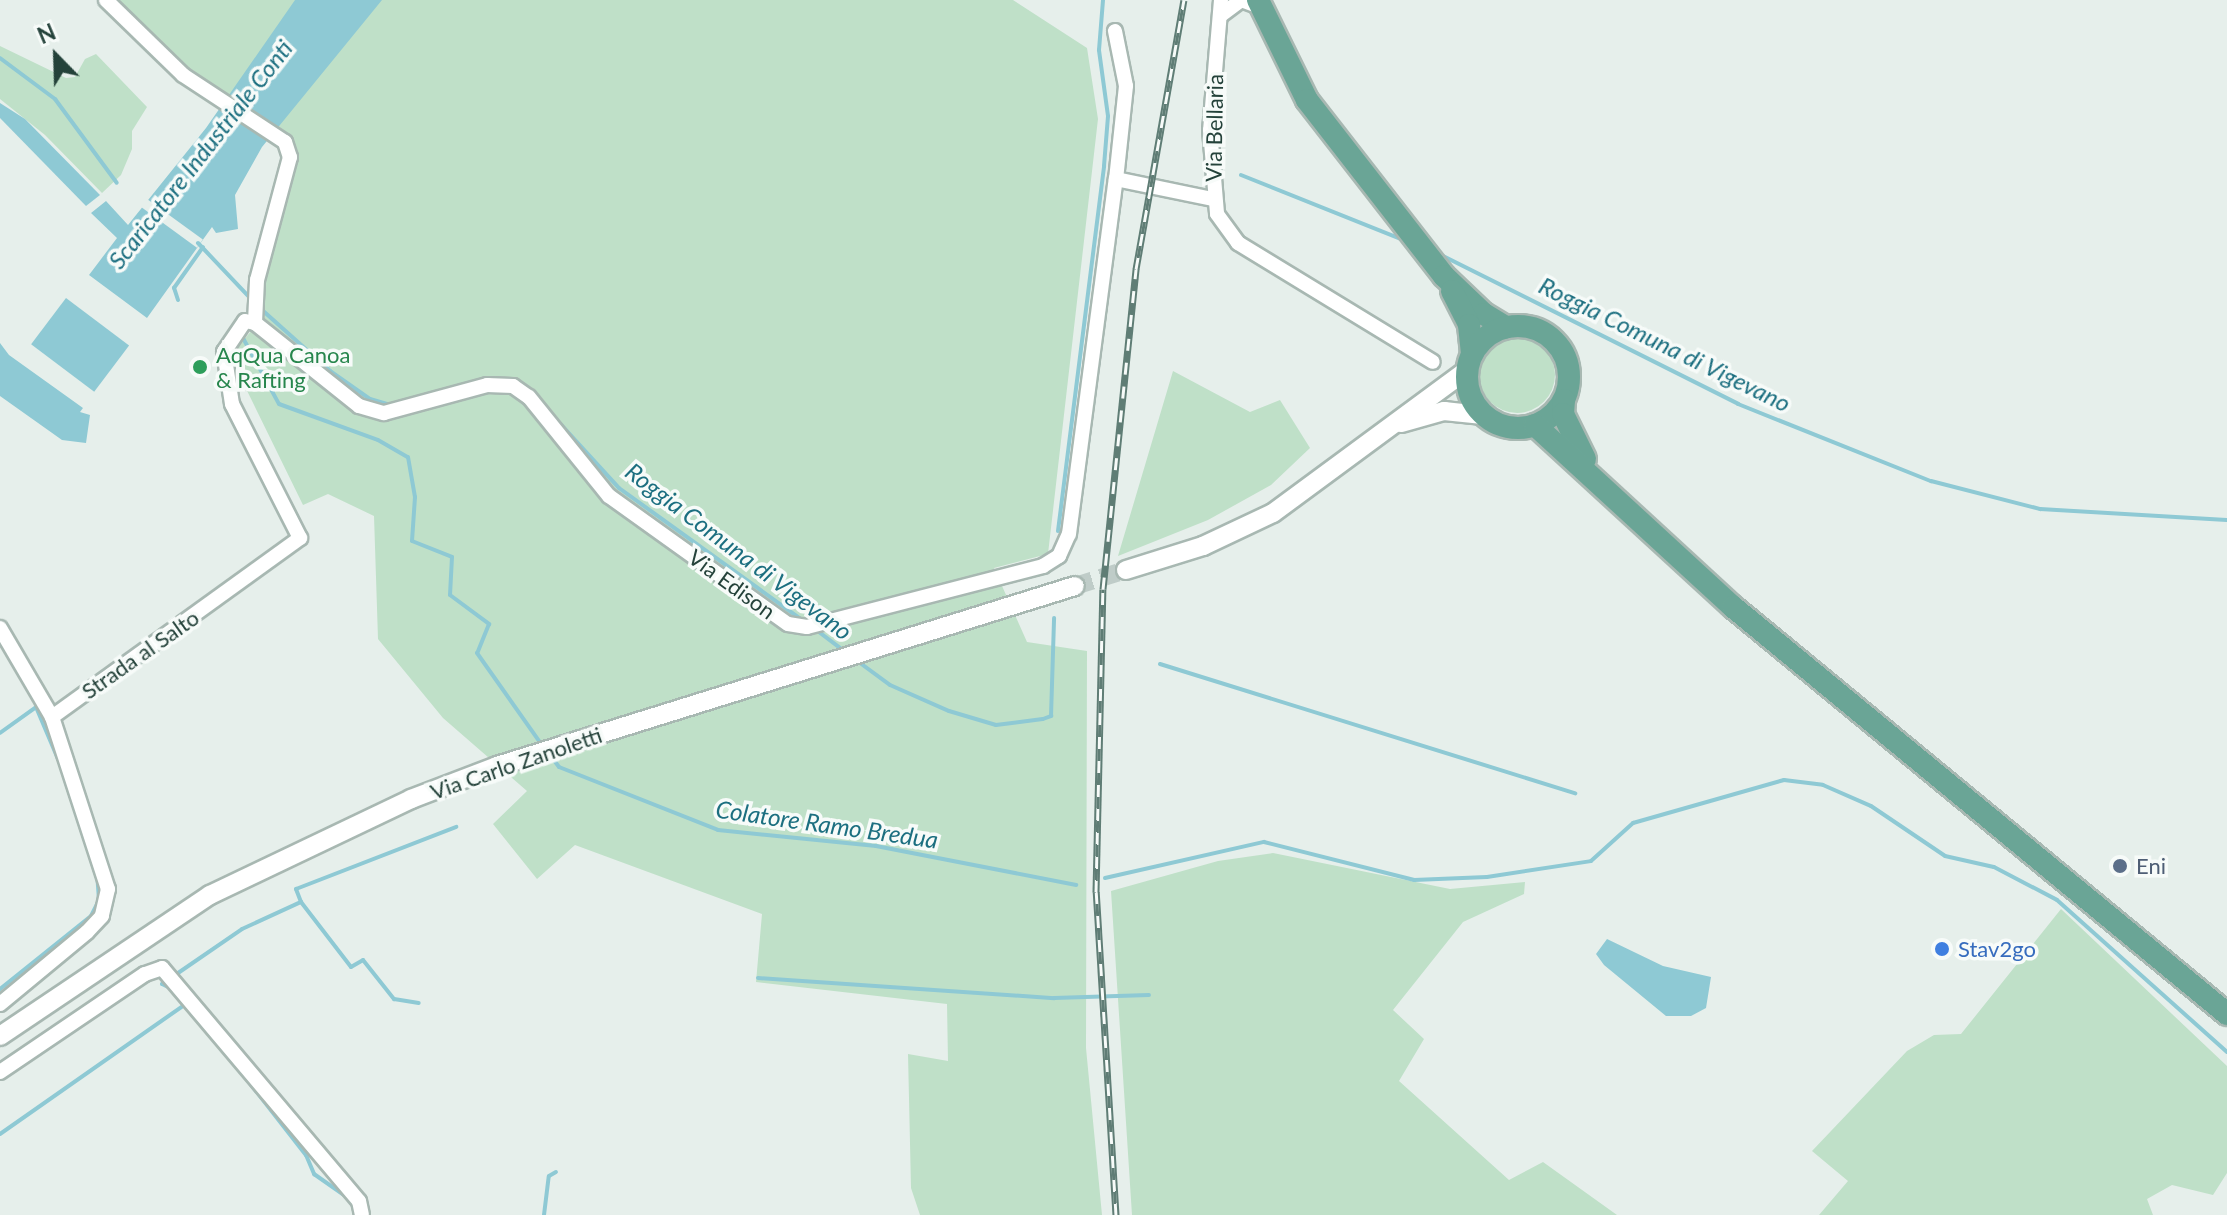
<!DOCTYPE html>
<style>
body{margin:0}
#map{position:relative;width:2227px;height:1215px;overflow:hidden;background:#e6efeb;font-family:Lato,sans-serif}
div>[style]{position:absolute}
.green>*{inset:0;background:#bfe0c8}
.round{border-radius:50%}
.water>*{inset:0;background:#8ec9d4;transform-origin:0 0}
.pier>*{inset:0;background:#e6efeb;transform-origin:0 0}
.stream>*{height:4px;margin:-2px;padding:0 2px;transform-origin:2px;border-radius:2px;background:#8ec9d4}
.secondary-tunnel>*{height:18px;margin-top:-9px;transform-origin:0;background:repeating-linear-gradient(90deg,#bfccc8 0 18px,transparent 0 27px)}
.roads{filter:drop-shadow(2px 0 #a8b8b2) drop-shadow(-2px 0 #a8b8b2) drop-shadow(0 2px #a8b8b2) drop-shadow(0 -2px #a8b8b2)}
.minor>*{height:14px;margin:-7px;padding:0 7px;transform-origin:7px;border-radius:7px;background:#fff}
.secondary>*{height:18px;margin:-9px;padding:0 9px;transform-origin:9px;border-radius:9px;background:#fff}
.primary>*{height:22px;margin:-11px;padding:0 11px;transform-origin:11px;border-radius:11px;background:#6aa596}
.primary>.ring{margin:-11px;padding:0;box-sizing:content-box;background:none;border:22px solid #6aa596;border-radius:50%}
.rail>*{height:7px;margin-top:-3.5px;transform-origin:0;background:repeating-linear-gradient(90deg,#f7fbf9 0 12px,#5f7d75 0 24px);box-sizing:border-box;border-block:2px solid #5f7d75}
.dots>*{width:22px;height:22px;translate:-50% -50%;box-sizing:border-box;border:4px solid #f7fbf9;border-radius:50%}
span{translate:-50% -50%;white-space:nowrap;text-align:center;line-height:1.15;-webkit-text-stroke:7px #f7fbf9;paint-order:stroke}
.street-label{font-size:22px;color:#24423a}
.leisure-label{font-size:22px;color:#27864d}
.left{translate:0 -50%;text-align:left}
.service-label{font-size:22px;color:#4e5e75}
.shop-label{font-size:22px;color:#366cbe}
.water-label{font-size:24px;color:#1c6f80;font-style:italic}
.north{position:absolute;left:16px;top:16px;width:80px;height:80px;-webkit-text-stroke:6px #f7fbf9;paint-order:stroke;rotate:337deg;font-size:22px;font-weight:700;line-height:32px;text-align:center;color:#24423a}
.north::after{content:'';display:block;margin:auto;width:28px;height:36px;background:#24423a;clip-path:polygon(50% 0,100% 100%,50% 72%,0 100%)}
</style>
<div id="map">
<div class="green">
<i style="clip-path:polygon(113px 0,1013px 0,1087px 48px,1098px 119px,1048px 554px,994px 568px,1027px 642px,1087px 651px,1086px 1048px,1102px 1215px,920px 1215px,911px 1188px,908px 1054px,948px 1061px,947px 1004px,756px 982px,762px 914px,575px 845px,537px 879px,493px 824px,527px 791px,443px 718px,378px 639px,374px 516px,328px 494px,303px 505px,230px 356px,263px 317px,264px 284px,296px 146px,147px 37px)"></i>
<i style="clip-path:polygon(0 46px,66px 78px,75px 77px,85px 59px,96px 54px,147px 107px,132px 131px,132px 149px,121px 175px,102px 193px,45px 135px,0 99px)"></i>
<i class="round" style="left:1479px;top:337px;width:76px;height:76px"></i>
<i style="clip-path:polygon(1173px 371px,1250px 412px,1280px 400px,1310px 448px,1271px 485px,1208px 520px,1118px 556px)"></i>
<i style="clip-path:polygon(1273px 853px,1450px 889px,1525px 882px,1524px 894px,1463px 922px,1393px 1010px,1424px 1039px,1399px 1081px,1509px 1180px,1543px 1162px,1617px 1215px,1132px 1215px,1111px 891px,1218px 861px)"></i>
<i style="clip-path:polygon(2061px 909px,2227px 1066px,2227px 1173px,2213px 1195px,2172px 1185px,2147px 1199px,2153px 1215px,1819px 1215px,1848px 1181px,1812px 1151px,1907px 1051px,1934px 1035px,1961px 1034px)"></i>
</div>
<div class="water">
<i style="clip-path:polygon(295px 0,382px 0,262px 147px,235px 195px,238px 229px,216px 233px,212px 227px,147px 318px,89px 275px,117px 238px,91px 213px,106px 201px,128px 225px,206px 128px)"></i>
<i style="clip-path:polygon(0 103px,25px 119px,100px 195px,86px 206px,0 118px)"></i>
<i style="left:66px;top:298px;width:79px;height:58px;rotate:37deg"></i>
<i style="clip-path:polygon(0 343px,9px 355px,83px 408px,80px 412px,90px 415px,86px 443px,62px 440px,0 396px)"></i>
<i style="clip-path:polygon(1607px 939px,1663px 966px,1711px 977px,1706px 1008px,1691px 1016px,1666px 1016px,1604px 965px,1596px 954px)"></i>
</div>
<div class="pier">
<i style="left:147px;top:199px;width:69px;height:10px;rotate:36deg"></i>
</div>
<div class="stream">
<i style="left:0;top:58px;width:69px;rotate:36.7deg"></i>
<i style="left:55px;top:99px;width:104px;rotate:53.6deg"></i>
<i style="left:1241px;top:175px;width:178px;rotate:21.8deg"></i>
<i style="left:198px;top:243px;width:79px;rotate:46.5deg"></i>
<i style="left:1437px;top:253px;width:337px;rotate:26.6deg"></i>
<i style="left:1738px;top:404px;width:208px;rotate:21.8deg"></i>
<i style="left:1931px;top:481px;width:113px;rotate:14.4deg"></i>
<i style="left:2040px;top:509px;width:187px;rotate:3.4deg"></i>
<i style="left:178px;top:300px;width:13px;rotate:-108deg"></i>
<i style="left:174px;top:288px;width:50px;rotate:-54.7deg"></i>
<i style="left:261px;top:309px;width:93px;rotate:41.9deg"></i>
<i style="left:330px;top:371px;width:49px;rotate:35deg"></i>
<i style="left:370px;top:399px;width:22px;rotate:16deg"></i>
<i style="left:243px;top:338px;width:75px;rotate:61.4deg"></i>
<i style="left:279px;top:404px;width:105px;rotate:20deg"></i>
<i style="left:378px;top:440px;width:34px;rotate:30deg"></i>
<i style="left:408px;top:457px;width:41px;rotate:80.1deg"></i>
<i style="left:415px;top:497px;width:44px;rotate:93.9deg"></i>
<i style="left:412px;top:541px;width:43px;rotate:21.8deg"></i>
<i style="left:452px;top:557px;width:38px;rotate:93deg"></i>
<i style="left:450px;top:595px;width:49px;rotate:36.6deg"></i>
<i style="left:489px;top:624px;width:31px;rotate:112deg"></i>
<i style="left:477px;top:653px;width:113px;rotate:54.8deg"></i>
<i style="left:487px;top:379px;width:27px;rotate:2deg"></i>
<i style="left:555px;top:418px;width:95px;rotate:47.6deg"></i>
<i style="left:619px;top:488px;width:229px;rotate:35.8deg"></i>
<i style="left:1058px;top:531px;width:368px;rotate:-82.8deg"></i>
<i style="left:1104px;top:166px;width:50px;rotate:-85.4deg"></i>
<i style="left:1108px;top:116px;width:67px;rotate:-97.8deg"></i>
<i style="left:1099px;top:50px;width:50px;rotate:-85.4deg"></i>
<i style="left:815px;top:629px;width:35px;rotate:37deg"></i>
<i style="left:856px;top:660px;width:42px;rotate:36.3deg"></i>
<i style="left:890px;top:685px;width:64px;rotate:23.8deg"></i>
<i style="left:949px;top:711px;width:49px;rotate:16.6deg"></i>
<i style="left:996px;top:725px;width:47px;rotate:-7.3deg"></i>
<i style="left:1043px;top:719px;width:9px;rotate:-21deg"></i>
<i style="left:1051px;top:716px;width:98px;rotate:-88.2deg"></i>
<i style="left:1160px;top:664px;width:435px;rotate:17.3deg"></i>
<i style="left:0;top:733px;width:44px;rotate:-35.8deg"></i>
<i style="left:36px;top:707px;width:56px;rotate:67.1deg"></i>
<i style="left:550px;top:755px;width:15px;rotate:53deg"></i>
<i style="left:559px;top:767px;width:171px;rotate:21.6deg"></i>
<i style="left:718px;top:830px;width:159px;rotate:5.8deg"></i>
<i style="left:876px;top:846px;width:204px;rotate:11deg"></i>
<i style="left:1105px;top:878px;width:163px;rotate:-12.8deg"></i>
<i style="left:1264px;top:842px;width:155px;rotate:14.2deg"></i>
<i style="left:1414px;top:880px;width:73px;rotate:-2.4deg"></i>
<i style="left:1487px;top:877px;width:105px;rotate:-8.7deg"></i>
<i style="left:1591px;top:861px;width:57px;rotate:-42.1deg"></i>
<i style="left:1633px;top:823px;width:157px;rotate:-15.9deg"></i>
<i style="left:1784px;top:780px;width:39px;rotate:7deg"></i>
<i style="left:1823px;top:785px;width:52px;rotate:23.6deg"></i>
<i style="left:1871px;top:806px;width:89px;rotate:34deg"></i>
<i style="left:1945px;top:856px;width:50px;rotate:12.7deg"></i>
<i style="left:1994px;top:867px;width:71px;rotate:27.6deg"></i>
<i style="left:2057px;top:900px;width:228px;rotate:41.8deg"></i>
<i style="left:301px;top:902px;width:82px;rotate:52.4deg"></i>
<i style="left:351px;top:967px;width:14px;rotate:-30deg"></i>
<i style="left:363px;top:960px;width:50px;rotate:51.5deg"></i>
<i style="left:394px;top:999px;width:25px;rotate:9deg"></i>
<i style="left:758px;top:978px;width:297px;rotate:3.9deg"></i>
<i style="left:1054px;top:998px;width:95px;rotate:-1.8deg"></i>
<i style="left:0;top:989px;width:117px;rotate:-38.7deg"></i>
<i style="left:91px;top:916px;width:18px;rotate:-63deg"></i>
<i style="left:99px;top:900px;width:27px;rotate:-94deg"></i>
<i style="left:172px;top:989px;width:11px;rotate:-153deg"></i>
<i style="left:162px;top:984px;width:97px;rotate:-34.5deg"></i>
<i style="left:242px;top:929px;width:65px;rotate:-24.6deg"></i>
<i style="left:301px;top:902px;width:14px;rotate:-111deg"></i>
<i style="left:296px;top:889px;width:172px;rotate:-21.2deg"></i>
<i style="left:234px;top:1063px;width:117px;rotate:52deg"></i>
<i style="left:306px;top:1155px;width:21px;rotate:67deg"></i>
<i style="left:314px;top:1174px;width:42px;rotate:35.2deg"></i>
<i style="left:0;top:1134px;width:227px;rotate:-35deg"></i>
<i style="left:544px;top:1215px;width:39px;rotate:-83deg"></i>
<i style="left:549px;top:1176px;width:8px;rotate:-30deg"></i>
</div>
<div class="secondary-tunnel">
<i style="left:1075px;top:586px;width:53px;rotate:-17.4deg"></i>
</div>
<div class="roads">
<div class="minor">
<i style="left:106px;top:0;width:107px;rotate:44.2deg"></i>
<i style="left:183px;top:75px;width:122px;rotate:33.3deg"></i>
<i style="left:285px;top:142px;width:16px;rotate:72deg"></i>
<i style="left:290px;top:157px;width:127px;rotate:105deg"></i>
<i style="left:257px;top:280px;width:43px;rotate:92.7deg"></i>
<i style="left:1221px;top:0;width:130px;rotate:94.8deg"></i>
<i style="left:1210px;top:130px;width:84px;rotate:85.2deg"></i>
<i style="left:1217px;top:214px;width:36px;rotate:54deg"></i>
<i style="left:1238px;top:243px;width:228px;rotate:31.4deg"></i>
<i style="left:1220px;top:16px;width:26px;rotate:-37deg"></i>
<i style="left:1241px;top:0;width:20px;rotate:20deg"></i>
<i style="left:1260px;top:7px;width:5px;rotate:-79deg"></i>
<i style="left:1115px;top:31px;width:56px;rotate:78.7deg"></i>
<i style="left:1126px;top:86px;width:94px;rotate:96.1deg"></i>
<i style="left:255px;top:323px;width:133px;rotate:38.6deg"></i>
<i style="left:359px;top:406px;width:26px;rotate:16deg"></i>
<i style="left:384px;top:413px;width:107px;rotate:-15.2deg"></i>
<i style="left:487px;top:385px;width:26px;rotate:2deg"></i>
<i style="left:513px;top:386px;width:19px;rotate:35deg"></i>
<i style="left:529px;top:397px;width:127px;rotate:51.1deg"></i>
<i style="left:609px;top:496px;width:220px;rotate:35.6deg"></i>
<i style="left:788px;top:624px;width:19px;rotate:9deg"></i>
<i style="left:807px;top:627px;width:244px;rotate:-14.5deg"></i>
<i style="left:1043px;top:566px;width:19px;rotate:-32deg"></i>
<i style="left:1059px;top:556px;width:24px;rotate:-66deg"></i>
<i style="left:1069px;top:534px;width:358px;rotate:-82.5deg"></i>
<i style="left:1116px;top:179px;width:99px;rotate:11.7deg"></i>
<i style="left:0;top:628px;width:103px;rotate:59.7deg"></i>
<i style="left:52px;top:717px;width:181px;rotate:72deg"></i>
<i style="left:108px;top:889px;width:28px;rotate:103deg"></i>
<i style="left:102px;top:916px;width:22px;rotate:133deg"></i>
<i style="left:87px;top:932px;width:113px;rotate:140.4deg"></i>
<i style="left:52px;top:717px;width:306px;rotate:-35.8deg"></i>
<i style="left:300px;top:538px;width:150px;rotate:-116.9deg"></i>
<i style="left:232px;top:404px;width:53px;rotate:-98.7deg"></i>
<i style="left:224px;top:352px;width:37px;rotate:-56deg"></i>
<i style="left:245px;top:321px;width:10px;rotate:11deg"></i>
<i style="left:0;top:1072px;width:175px;rotate:-34.1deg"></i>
<i style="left:145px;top:974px;width:18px;rotate:-19deg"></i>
<i style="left:162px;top:968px;width:305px;rotate:49.8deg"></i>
<i style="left:359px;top:1201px;width:14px;rotate:78deg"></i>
</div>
<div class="secondary">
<i style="left:1401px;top:423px;width:45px;rotate:-15.6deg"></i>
<i style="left:1444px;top:411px;width:39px;rotate:6deg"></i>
<i style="left:1126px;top:570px;width:81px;rotate:-17.3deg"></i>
<i style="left:1203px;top:546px;width:77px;rotate:-25.2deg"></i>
<i style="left:1273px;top:513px;width:241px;rotate:-36.4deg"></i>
<i style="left:0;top:1036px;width:253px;rotate:-33.9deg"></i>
<i style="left:210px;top:895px;width:223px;rotate:-25.5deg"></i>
<i style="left:411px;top:799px;width:92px;rotate:-21deg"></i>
<i style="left:497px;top:766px;width:605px;rotate:-17.3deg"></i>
</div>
<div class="primary">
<i style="left:1258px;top:0;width:111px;rotate:63.9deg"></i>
<i style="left:1307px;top:100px;width:223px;rotate:52.1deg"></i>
<i style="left:1444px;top:276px;width:55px;rotate:43.5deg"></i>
<i style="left:1484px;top:314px;width:26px;rotate:31deg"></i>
<i style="left:1452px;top:291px;width:38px;rotate:63deg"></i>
<i style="left:1469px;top:325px;width:29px;rotate:84deg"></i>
<i class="ring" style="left:1467px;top:326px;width:80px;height:80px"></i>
<i style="left:1564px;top:400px;width:14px;rotate:94deg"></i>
<i style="left:1563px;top:414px;width:50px;rotate:63.9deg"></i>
<i style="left:1535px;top:425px;width:269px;rotate:42.6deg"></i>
<i style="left:1733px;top:607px;width:640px;rotate:39.48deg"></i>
</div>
</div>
<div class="rail">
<i style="left:1116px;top:1215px;width:324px;rotate:-93.5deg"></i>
<i style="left:1096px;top:892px;width:303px;rotate:-88.7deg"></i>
<i style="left:1103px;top:589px;width:322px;rotate:-84.1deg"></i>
<i style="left:1136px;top:269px;width:273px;rotate:-79.9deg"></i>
</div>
<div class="dots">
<i style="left:200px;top:367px;background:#2e9e5b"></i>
<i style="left:2120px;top:866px;background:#5c6f8a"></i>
<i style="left:1942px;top:949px;background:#3f7fe0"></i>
</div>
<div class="street-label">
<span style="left:1214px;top:128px;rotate:-89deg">Via Bellaria</span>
<span style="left:732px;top:584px;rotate:36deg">Via Edison</span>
<span style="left:140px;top:654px;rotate:-35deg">Strada al Salto</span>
<span style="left:516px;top:763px;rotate:-19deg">Via Carlo Zanoletti</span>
</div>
<div class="leisure-label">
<span class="left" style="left:216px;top:367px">AqQua Canoa<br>&amp; Rafting</span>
</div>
<div class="service-label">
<span class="left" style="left:2136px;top:866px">Eni</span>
</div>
<div class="shop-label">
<span class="left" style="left:1958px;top:949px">Stav2go</span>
</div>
<div class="water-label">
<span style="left:200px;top:154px;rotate:-52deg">Scaricatore Industriale Conti</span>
<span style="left:1665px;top:344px;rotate:26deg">Roggia Comuna di Vigevano</span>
<span style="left:739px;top:551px;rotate:37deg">Roggia Comuna di Vigevano</span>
<span style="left:827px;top:824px;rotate:8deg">Colatore Ramo Bredua</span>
</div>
<div class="north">N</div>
</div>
